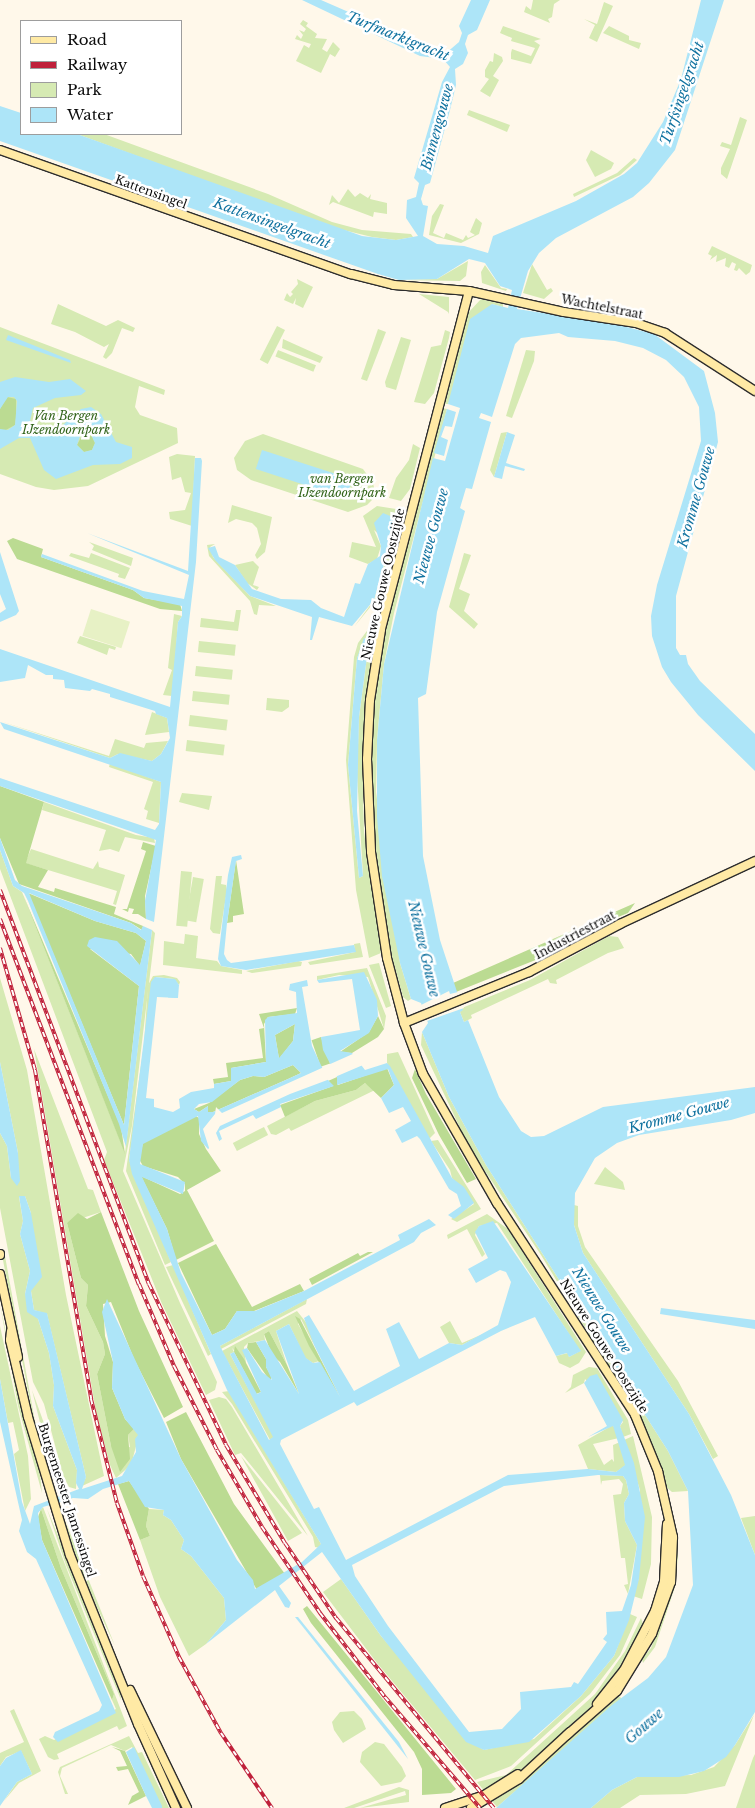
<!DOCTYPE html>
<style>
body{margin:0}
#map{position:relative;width:755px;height:1808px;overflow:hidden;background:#fff8ea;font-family:"Libre Baskerville",serif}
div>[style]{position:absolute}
.green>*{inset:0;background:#d6eab3;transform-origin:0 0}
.forest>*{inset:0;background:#bbdb92;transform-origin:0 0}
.pitch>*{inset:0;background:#e7f1c5;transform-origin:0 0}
.water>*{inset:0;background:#ade5f8;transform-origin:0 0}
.pier>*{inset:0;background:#fff8ea}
.roads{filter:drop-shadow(1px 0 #2d2d2d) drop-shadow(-1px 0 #2d2d2d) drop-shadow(0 1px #2d2d2d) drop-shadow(0 -1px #2d2d2d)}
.secondary>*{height:8px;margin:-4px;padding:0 4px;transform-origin:4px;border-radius:4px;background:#ffeaa5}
.rail>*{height:4px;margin-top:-2px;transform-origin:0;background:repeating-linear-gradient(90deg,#fff 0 5.5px,#bf203a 0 11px);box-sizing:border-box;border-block:1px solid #bf203a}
span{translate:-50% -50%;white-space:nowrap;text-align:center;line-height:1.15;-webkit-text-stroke:5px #fff;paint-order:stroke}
.street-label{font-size:12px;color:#0b0b0b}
.park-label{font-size:12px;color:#32641a;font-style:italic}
.water-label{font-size:14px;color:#1273a0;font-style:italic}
.legend{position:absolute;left:20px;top:20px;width:162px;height:115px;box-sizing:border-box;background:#fff;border:1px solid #9d9d9d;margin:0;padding:6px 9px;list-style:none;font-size:15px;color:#0b0b0b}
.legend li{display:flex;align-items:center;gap:10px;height:25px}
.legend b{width:25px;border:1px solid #9d9d9d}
</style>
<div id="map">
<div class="green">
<i style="clip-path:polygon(533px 0,560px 0,554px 4px,552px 17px,548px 19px,550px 23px,524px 12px,526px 6px,531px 10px)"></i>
<i style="clip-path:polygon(604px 2px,613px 6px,597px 42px,589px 38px,595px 25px,584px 19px,597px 24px)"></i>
<i style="clip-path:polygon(303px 20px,308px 23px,306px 26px,317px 34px,315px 38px,327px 39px,322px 49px,327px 52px,333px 42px,340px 49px,335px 57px,330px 54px,321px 73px,296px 61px,304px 45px,309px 48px,311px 44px,295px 39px,297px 35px,301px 39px,303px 35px,299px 30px,304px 32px,306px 29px,300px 24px)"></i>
<i style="clip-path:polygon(503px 26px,541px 39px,534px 41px,540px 45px,531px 64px,511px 59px,511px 53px,512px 49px,531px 56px,535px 48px,511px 41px,512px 38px,500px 33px)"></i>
<i style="clip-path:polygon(609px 26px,629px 36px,629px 40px,641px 43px,639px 49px,603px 33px)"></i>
<i style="clip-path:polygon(494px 53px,502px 57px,503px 61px,493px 76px,499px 80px,490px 97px,480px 91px,489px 79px,485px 77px,485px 70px,490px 61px,493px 62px)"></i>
<i style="clip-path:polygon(469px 110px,510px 125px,507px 132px,467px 115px)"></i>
<i style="clip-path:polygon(740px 117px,747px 120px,727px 179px,721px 174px,721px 168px,730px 149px,720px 146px,722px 142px,731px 145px)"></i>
<i style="clip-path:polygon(77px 134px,104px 134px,268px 194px,332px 222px,362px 230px,411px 234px,413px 237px,396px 240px,372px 237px,327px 226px)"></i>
<i style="clip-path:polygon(591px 150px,614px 163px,611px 169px,595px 177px,586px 160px)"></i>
<i style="clip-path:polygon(634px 158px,637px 160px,620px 175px,574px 197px,573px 194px,617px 173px)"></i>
<i style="clip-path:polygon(348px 189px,355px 197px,360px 193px,368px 198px,371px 194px,370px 199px,387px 203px,387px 214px,374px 212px,373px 217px,333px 202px,329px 205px,332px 195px,339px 203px)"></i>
<i style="clip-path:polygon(440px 204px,444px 205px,433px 233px,444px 238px,446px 233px,463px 240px,466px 235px,468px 238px,475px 235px,470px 232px,476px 218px,482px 223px,479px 234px,461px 243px,429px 235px,432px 216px)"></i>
<i style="clip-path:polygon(712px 246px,752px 265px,750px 272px,746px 275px,739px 268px,737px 271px,734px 270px,736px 264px,732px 262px,729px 268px,725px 266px,726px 258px,716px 262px,717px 255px,710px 260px,712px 256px,708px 254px)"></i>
<i style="clip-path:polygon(468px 261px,466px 276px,460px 281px,399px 280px,437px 279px)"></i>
<i style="clip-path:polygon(532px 264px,547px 290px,551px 288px,553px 291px,544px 299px,523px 293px)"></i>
<i style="clip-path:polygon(485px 265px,501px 288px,507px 289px,506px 291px,482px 283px,481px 272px)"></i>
<i style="clip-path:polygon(297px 279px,313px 287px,303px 308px,295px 304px,296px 298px,293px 304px,284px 300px,287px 293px,290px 297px,293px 294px,291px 292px,298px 284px)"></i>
<i style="clip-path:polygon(419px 294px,449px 297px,449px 314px,448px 312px)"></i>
<i style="clip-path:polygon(481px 299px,503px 304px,503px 307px,492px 304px,448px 404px,445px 404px,468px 313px)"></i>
<i style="clip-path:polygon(58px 304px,106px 326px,118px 320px,135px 328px,133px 332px,122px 328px,112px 353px,106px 359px,103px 357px,109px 344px,104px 347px,75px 332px,51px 324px)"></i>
<i style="left:277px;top:326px;width:9px;height:38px;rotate:27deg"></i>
<i style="clip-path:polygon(0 327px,165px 390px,164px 395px,139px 386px,135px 407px,140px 415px,177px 428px,178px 443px,88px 486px,54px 490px,36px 487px,0 474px)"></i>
<i style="clip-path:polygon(378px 329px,386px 332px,367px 381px,361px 379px)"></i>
<i style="clip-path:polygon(445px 330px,450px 332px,449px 338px,434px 393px,425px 404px,414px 402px,431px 347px,441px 345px)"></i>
<i style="clip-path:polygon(401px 337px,411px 340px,396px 390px,386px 387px,385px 382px)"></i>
<i style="clip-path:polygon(283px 339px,323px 357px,320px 363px,282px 348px)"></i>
<i style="left:278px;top:350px;width:41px;height:7px;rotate:22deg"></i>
<i style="clip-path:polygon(526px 350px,535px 351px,534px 361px,512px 418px,506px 416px)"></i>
<i style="clip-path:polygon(442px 408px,447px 409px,394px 613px,384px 664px,377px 740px,376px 792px,400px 963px,411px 999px,408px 1001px,403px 997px,392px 957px,376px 868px,370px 759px,373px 711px,384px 629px)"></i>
<i style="clip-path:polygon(507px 432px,494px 477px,490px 470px,501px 433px)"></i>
<i style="clip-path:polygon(263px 434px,363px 469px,373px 483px,376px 496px,367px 505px,348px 512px,251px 480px,237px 470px,234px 458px,245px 441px)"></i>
<i style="clip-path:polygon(413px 444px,420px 448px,410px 489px,401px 501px,389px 498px,396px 478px,409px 460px)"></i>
<i style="clip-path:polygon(177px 454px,195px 456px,192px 526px,170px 519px,169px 512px,185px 510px,191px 493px,185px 492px,181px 477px,172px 480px,169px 457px)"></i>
<i style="clip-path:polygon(232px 505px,272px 517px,265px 552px,257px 559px,255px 555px,261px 544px,257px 528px,252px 523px,236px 519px,228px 523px)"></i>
<i style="clip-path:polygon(377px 506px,396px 509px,399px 525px,380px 595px,354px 627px,374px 600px,390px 545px,374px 530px,381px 546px,377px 559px,368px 564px,349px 557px,352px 542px,376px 547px,363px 516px)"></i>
<i style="clip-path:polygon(89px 542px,133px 558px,131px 566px,92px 550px,94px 546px)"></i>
<i style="clip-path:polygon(215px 544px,210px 547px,213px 557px,250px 596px,276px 606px,259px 605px,257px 615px,254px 614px,250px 601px,209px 556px,207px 545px)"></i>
<i style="clip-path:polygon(71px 553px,89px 558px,91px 553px,130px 568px,125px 579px,118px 577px,119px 574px,69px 556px)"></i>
<i style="clip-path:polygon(464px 553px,471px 555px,459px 589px,470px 594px,464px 611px,478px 624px,474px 629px,449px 607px)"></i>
<i style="clip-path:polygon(253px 561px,259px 567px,253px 585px,259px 587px,257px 590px,247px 583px,235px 565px)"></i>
<i style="clip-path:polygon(236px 610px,241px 610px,238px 631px,200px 627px,201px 618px,234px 622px)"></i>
<i style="clip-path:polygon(174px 614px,182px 616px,178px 622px,174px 678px,172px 696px,163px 695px,172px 670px,168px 668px)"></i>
<i style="clip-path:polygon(evenodd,375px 620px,378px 625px,365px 713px,363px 793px,364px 832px,381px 953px,369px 958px,356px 890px,346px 760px,354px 657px,358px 643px,375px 620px,365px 638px,369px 642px,359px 717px,357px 774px,363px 876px,359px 878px,348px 765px,357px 658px,365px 638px)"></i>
<i style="clip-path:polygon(80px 636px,116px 647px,115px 650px,109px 648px,107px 655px,77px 643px)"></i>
<i style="left:199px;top:641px;width:37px;height:11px;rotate:6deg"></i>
<i style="left:196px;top:666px;width:37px;height:10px;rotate:6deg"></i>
<i style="left:193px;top:691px;width:37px;height:10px;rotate:6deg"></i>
<i style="clip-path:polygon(267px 698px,289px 700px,289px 707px,282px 712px,266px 710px)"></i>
<i style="clip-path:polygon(152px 712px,167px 718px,169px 732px,145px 735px)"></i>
<i style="left:190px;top:715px;width:38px;height:11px;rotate:7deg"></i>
<i style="clip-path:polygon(0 721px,109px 756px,115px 739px,144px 748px,146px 743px,168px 741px,161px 754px,152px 761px,118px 754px,110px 758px)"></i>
<i style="left:187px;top:740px;width:38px;height:11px;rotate:7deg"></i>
<i style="clip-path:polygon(110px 763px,161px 782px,159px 823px,146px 819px,148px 811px,144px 809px,153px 782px,109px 767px)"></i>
<i style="clip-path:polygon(182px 793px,212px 796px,209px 810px,179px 802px)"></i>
<i style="clip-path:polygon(44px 802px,136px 835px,154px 838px,155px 843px,125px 837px,119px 852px,110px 849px,99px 851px,106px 830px,42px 810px)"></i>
<i style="clip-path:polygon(31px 849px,93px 869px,98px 861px,99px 867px,125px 875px,116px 905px,113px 904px,117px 891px,25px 863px)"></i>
<i style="clip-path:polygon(0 850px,13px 886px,22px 892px,125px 1153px,152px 930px,155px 933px,132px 1126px,123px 1171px,180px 1303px,217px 1382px,215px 1390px,206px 1395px,162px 1304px,104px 1160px,107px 1152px,0 869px)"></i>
<i style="left:181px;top:871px;width:11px;height:55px;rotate:5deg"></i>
<i style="clip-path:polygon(216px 876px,222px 876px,221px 884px,226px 885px,227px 890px,220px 934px,213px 933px,210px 929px)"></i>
<i style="left:193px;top:877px;width:11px;height:44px;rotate:10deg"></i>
<i style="clip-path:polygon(185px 934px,198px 936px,196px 958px,217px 961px,221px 966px,242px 970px,242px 974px,163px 965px,164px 941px,184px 944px)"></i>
<i style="clip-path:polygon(609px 936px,618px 937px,624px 948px,608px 953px,556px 980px,557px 984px,550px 983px,548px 979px,471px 1015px,472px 1018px,464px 1022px,460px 1012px,462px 1008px,530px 980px)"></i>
<i style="clip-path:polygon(360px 943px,363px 957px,310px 965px,308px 962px,355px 952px,354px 944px)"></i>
<i style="clip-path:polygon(298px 961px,302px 962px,301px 966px,252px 973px,246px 971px)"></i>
<i style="clip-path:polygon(379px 963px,391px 1006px,386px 1008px,369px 965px)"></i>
<i style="clip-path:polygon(367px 968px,386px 1016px,384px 1029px,368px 977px,339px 975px,317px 980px,317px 976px)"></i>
<i style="clip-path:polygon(164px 975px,177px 978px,180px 982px,179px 985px,174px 979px,156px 977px,129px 1160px,171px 1262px,165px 1265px,126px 1171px,144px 1044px,148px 985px,153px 976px)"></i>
<i style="clip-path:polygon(0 978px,27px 1070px,66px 1295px,104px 1476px,82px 1486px,86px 1477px,47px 1314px,34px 1310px,31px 1291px,31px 1213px,25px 1196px,19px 1197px,23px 1221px,20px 1234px,30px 1271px,25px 1294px,38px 1319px,49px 1353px,54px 1385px,53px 1406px,77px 1470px,76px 1489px,69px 1487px,63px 1475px,44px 1404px,33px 1382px,0 1208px,0 1133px,7px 1146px,11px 1178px,18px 1153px,0 1062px)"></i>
<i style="clip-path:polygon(422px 1032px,449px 1097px,486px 1165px,668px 1451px,688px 1491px,672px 1492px,665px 1486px,644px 1425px,541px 1255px,469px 1147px,421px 1045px)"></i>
<i style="clip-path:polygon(34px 1049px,88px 1189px,93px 1190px,101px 1212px,67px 1223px,81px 1278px,88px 1285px,86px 1306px,103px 1342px,105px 1354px,97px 1374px,111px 1446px,130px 1447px,128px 1435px,134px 1429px,139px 1435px,131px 1465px,116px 1478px,110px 1465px,96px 1412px)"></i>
<i style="clip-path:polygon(398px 1052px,435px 1133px,429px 1139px,387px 1063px,387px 1054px)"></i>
<i style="clip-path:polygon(365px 1083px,375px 1090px,291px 1131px,289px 1128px,276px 1135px,271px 1134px,267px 1126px,315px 1101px,356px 1090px)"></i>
<i style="left:264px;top:1127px;width:9px;height:35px;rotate:63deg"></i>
<i style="clip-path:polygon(438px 1140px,481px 1209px,457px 1222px,451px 1219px,474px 1204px,452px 1178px,450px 1170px,431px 1141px)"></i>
<i style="clip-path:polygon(605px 1167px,623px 1182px,625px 1190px,594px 1184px)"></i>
<i style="clip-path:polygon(574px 1205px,578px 1206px,578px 1226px,585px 1247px,678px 1381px,718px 1456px,713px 1459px,689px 1414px,583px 1253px,574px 1225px)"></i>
<i style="clip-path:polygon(487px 1214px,508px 1229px,586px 1352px,579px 1363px,570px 1368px,559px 1363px,556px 1356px,568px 1353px,569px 1357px,580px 1351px,497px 1223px,479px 1226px,475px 1235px,485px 1254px,482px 1257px,467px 1229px,448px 1239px,447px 1235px)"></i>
<i style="clip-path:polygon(2px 1255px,5px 1256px,36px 1427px,60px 1508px,115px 1646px,77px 1564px,37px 1438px)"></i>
<i style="clip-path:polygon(173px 1265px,211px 1354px,208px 1356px,166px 1267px)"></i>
<i style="clip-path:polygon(307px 1299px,306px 1304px,221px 1349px,220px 1346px)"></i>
<i style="clip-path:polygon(0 1304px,21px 1404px,40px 1474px,42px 1493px,18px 1406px)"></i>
<i style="clip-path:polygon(297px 1311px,309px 1326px,314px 1345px,301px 1319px,298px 1324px,319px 1361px,313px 1363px,305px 1358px,289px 1324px,276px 1331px,287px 1365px,269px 1331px,264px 1334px,265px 1340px,248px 1343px,244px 1347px,246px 1363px,232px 1348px,234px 1352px,230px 1354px,274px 1437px,270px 1440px,222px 1351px)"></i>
<i style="clip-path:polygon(450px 1321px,462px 1343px,483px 1334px,462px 1345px,449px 1343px,440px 1327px)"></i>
<i style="clip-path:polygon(0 1326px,28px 1456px,31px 1499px,25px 1511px,14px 1454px,19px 1450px,13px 1422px,8px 1423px,0 1379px)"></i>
<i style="clip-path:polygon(589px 1367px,597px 1368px,628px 1420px,631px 1434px,623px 1437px,620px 1426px,623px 1422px,585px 1379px,584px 1383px,565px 1393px,571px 1387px,573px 1375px)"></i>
<i style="clip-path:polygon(32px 1390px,67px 1487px,62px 1495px,44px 1439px)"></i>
<i style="clip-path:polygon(229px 1391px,321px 1544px,320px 1548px,315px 1547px,313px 1537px,232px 1404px,222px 1392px)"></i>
<i style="clip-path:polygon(219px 1397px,226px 1399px,232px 1407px,308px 1536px,241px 1453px,235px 1455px,209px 1400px)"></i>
<i style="clip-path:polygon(613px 1425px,619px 1438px,593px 1444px,604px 1465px,612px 1459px,614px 1462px,613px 1445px,620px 1442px,626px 1465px,616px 1472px,588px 1469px,578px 1445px)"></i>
<i style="clip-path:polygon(633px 1436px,652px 1517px,651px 1564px,642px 1599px,633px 1596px,639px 1578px,640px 1490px,624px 1440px)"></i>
<i style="clip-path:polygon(241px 1456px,302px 1533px,288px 1541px)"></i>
<i style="clip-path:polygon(600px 1475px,623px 1476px,626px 1480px,629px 1494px,624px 1503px,625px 1521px,637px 1545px,628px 1594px,624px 1585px,628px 1584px,625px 1558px,621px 1558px,613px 1495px,621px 1494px,623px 1484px,619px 1479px,602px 1481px,601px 1485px)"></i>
<i style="clip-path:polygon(43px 1507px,127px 1726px,119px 1730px,117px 1726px,57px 1754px,59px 1759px,54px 1760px,48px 1757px,39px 1739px,45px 1736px,54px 1740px,116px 1709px,112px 1700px,114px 1694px,61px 1568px,41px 1509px)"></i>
<i style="clip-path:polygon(47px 1509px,120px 1684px,121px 1700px,66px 1565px)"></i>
<i style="clip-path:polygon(149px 1509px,164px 1510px,163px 1515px,171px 1520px,184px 1540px,181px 1549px,191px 1556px,224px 1598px,226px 1620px,206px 1644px,189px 1656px,160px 1597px,140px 1540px,150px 1536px,146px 1526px)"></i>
<i style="clip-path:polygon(755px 1516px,755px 1555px,741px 1518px)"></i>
<i style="clip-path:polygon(675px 1543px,678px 1556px,675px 1587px,655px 1647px,643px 1663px,642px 1659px,651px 1648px,668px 1603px)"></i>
<i style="clip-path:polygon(341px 1579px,381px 1636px,477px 1746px,484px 1750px,534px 1739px,581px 1696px,614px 1656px,630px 1614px,637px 1617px,620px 1655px,590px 1694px,511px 1766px,475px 1780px,377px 1663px,323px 1592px)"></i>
<i style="clip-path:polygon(641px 1618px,644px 1627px,624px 1666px,601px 1698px,520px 1771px,485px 1792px,477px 1782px,506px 1775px,595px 1694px,625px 1651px)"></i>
<i style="clip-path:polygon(617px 1694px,622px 1699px,497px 1807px,492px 1801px,525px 1777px)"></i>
<i style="clip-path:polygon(14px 1709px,41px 1771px,19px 1783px,4px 1801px,17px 1782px,32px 1774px,21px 1751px,6px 1757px,0 1766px,0 1753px,24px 1742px,10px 1711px)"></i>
<i style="clip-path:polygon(354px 1711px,362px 1719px,366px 1729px,343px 1743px,334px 1730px,332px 1722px,340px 1712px)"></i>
<i style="clip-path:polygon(754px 1715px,725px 1786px,686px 1794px,640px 1795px,620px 1808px,591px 1808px,612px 1790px,637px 1777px,691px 1775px,714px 1767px,735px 1745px)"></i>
<i style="clip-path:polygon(129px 1736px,138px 1753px,142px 1752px,169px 1808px,162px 1808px,132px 1747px,125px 1751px,111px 1745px,62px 1768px,60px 1776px,68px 1794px,65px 1794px,58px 1772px,60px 1767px)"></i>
<i style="clip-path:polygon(375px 1742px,384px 1744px,402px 1767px,406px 1776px,401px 1782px,381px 1786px,360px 1762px,362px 1752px)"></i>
<i style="clip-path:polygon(755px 1754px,755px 1808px,736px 1808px,753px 1758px)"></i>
<i style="clip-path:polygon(399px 1787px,409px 1790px,409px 1802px,360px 1808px,406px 1795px,405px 1791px,354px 1808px,344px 1808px)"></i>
</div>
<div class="forest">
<i style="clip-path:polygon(7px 397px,16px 399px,16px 418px,15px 425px,4px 431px,0 429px,0 409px)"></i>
<i style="clip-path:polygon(87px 426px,95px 443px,92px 450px,84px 452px,77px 445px)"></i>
<i style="clip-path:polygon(13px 538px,43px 549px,41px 557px,133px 590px,144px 598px,180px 604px,182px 611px,160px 609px,17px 559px,7px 541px)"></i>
<i style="clip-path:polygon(0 786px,44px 802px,26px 863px,48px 870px,38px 887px,54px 892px,55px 888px,116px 907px,114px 914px,143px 926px,142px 930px,131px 923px,19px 884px,0 838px)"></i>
<i style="clip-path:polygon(143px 842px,156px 846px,145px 896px,146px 919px,138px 914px,132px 914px,134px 909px,129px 908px,128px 912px,122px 909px,127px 909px,146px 851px,141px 849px)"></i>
<i style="clip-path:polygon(236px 860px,244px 914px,233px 916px,233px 922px,227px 923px)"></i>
<i style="clip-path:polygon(22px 892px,121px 1127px,125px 1154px)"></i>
<i style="clip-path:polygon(28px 893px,95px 921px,136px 933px,146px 941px,140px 966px,131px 954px,90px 949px,139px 986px,124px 1125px)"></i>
<i style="clip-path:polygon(635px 903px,628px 913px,598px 925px,538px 959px,456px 992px,453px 983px)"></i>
<i style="clip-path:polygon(297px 1008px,295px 1014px,268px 1017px,264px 1024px,266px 1062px,231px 1068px,231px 1081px,214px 1084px,213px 1079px,228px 1077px,226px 1063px,263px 1058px,259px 1029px,264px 1028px,259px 1014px)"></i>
<i style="clip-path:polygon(378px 1016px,384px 1029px,378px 1037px,352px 1053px,340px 1052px,369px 1032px)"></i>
<i style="clip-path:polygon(295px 1024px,293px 1041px,279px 1059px,275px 1035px)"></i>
<i style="left:321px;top:1037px;width:28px;height:10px;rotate:71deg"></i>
<i style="clip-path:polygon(293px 1065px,301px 1073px,288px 1079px,213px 1112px,207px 1112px,208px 1106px,199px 1112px,194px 1109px,209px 1103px,240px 1080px,253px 1076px,264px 1077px)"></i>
<i style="clip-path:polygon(387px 1068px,394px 1085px,381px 1098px,365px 1083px,356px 1090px,315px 1101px,285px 1117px,281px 1107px,280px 1105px,333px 1086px,328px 1081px,337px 1077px,338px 1085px)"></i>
<i style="clip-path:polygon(415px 1069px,426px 1094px,476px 1179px,467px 1183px,439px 1135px,412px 1078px)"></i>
<i style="clip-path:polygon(194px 1115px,199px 1118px,199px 1134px,206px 1149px,221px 1171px,187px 1190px,214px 1241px,176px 1260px,167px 1229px,141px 1176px,180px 1194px,185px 1191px,185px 1184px,178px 1177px,143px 1166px,139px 1159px,143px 1143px)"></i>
<i style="clip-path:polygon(101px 1212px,139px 1311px,183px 1407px,164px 1418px,134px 1359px,111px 1302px,103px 1304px,105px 1336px,113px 1362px,112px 1388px,125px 1419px,134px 1429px,128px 1435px,130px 1459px,120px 1472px,111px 1446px,97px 1374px,105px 1354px,103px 1342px,86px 1306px,88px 1285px,81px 1278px,67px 1223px,78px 1213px,87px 1219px)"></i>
<i style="clip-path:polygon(216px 1244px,252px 1307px,300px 1284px,304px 1291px,254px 1311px,237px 1311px,225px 1329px,212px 1335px,178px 1263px)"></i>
<i style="clip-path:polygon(368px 1252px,373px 1252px,312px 1285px,309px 1279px,358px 1253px,360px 1256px)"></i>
<i style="clip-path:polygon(295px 1316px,300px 1319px,340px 1397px,309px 1346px)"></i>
<i style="clip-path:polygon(269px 1331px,287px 1365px,299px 1394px,280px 1362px,272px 1355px,264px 1334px)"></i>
<i style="clip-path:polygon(256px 1342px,266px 1359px,266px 1367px,272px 1377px,270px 1381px,247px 1348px,248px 1343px)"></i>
<i style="clip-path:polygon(235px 1346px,244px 1359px,261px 1392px,256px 1394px,234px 1352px)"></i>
<i style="clip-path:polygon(186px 1412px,234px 1504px,285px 1574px,257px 1590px,181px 1459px,166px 1422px)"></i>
<i style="clip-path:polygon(129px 1481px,149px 1509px,146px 1526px,150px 1536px,140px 1540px,118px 1484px)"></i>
<i style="clip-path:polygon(41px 1509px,61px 1568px,114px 1694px,112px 1700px,42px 1540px,38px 1517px)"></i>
<i style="clip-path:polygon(307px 1606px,456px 1789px,451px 1793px,422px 1795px,422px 1769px,414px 1752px,311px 1623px,303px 1609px)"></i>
<i style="clip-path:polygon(112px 1747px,125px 1751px,146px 1796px,128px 1805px,132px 1796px,139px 1792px,128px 1769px,118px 1771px,116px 1767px,127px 1766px,120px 1751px)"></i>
</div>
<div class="pitch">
<i style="left:91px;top:609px;width:41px;height:28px;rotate:18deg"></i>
</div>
<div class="water">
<i style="clip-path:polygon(302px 0,321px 0,445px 54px,459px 42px,462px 33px,459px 26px,471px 0,490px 0,477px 30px,468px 35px,465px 44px,468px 53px,463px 64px,455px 69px,456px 85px,450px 110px,430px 183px,425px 185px,421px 199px,423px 205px,428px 206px,423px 236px,437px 244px,464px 246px,488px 253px,493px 236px,576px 201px,624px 174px,637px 163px,663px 122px,681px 79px,701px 0,724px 0,675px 150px,649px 183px,633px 197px,556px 238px,539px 253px,528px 271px,517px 309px,615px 324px,654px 334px,704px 371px,715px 413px,718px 442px,676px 596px,676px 648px,680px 655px,686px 655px,688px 664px,700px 681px,755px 734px,755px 771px,698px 715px,671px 682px,662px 667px,652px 636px,651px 616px,657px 585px,701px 441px,699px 407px,684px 377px,666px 360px,643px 348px,615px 341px,568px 337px,559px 333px,521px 338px,515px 344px,492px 417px,481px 413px,479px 418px,491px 422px,472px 489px,466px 488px,460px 508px,465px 511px,437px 612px,426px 694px,418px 698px,423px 856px,440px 940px,463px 1010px,460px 1012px,464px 1022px,468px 1020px,499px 1097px,521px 1131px,531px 1137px,544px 1136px,603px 1107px,755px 1087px,755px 1113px,731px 1120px,639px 1135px,617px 1143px,595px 1158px,575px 1193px,574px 1225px,583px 1253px,689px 1414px,731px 1495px,755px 1555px,755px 1712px,735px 1745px,726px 1757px,704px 1771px,679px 1777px,637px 1777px,612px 1790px,591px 1808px,496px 1808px,612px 1705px,648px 1678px,666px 1657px,693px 1585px,688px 1491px,668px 1451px,486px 1165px,449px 1097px,422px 1032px,428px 1023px,421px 1003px,411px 999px,400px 963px,382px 876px,377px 817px,377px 740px,384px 664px,433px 458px,445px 461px,460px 408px,448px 404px,470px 319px,492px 304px,508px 308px,512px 290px,500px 286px,485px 263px,469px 259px,437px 279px,399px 280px,378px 274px,0 141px,0 106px,21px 113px,21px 134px,77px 134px,362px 236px,396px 240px,418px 236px,406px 218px,407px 200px,416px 197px,419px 183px,414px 178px,442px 82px,450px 67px,443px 59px,420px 56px)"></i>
<i style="clip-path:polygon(8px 335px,70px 360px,71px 363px,6px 340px)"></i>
<i style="clip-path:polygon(evenodd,15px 377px,49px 382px,70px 379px,86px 391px,81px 395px,55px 398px,33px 408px,30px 421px,34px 429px,55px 432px,81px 409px,91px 407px,101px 414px,116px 442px,132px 447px,132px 458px,120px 464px,93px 465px,56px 479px,44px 470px,30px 438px,19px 438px,0 449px,0 429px,8px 430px,15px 425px,17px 401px,14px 397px,8px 397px,0 409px,0 382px,15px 377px,87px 426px,95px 443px,92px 450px,84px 452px,77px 445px,82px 430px,87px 426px)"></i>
<i style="clip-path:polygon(447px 409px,456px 412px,452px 427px,445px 426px,441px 437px,448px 440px,444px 456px,434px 453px)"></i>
<i style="clip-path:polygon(507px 432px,515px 435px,506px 463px,525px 469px,524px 471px,505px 466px,502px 479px,494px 477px)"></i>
<i style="left:262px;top:450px;width:95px;height:20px;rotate:18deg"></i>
<i style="clip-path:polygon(195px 458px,201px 458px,202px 461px,196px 562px,154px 922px,146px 919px,145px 901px,156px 840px,0 786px,0 778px,155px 830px,159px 824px,161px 782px,4px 729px,0 722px,110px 758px,120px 753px,152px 761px,161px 754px,170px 738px,167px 718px,156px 714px,155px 711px,110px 697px,110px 694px,92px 689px,90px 691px,65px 688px,64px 680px,53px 679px,53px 675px,46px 675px,28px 665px,25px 678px,0 682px,0 649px,170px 707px,178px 622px,182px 616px,182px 606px,144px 598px,133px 590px,41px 557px,42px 554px,143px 591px,184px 599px,189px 575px,87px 533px,188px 571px)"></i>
<i style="clip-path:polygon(383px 513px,395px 518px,396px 522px,374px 600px,352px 626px,319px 617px,312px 640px,310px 640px,312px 617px,250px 596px,215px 560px,208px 548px,215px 546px,219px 557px,235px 565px,252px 589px,281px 599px,311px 600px,321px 608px,344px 617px,355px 583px,360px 584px,368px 564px,380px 556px,381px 546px,374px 523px)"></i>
<i style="clip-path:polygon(0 552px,19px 611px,16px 615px,0 622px,0 613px,6px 609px,0 594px)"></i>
<i style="clip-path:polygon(364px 638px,369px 642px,359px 717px,357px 811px,363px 876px,359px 878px,348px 765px,357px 658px)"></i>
<i style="clip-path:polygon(evenodd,0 838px,15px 880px,22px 886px,131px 923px,141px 930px,143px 926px,152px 930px,126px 1147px,119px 1124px,28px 901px,24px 893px,13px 886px,0 850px,0 838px,29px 893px,95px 921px,136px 933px,146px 941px,140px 965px,117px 941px,95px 937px,89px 940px,87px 946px,139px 986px,124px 1125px,29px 893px)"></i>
<i style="clip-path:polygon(241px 855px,242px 859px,236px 861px,227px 923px,224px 954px,227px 960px,231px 963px,253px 960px,354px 945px,356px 952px,246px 970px,221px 966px,218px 959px,228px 875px,232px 857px)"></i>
<i style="clip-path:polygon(364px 972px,377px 1000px,378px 1016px,369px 1033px,340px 1051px,352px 1053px,365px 1070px,387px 1063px,390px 1066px,452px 1178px,464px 1187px,474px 1203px,454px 1219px,448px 1215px,461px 1206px,457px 1194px,449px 1189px,420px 1139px,417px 1136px,402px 1143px,395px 1130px,411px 1121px,403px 1107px,389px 1113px,381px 1098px,394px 1085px,388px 1069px,337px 1085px,337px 1077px,323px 1050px,321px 1037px,360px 1030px,352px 979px,319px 983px,317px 980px)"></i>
<i style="clip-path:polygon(evenodd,155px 977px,175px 979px,179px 985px,178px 998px,157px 997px,146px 1098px,154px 1099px,154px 1107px,173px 1112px,180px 1108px,179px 1099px,191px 1092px,214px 1088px,214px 1084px,231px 1081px,231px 1068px,266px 1062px,265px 1020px,268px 1017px,297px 1013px,296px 992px,289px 990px,290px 984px,307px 980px,308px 986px,302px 987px,312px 1046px,328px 1080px,334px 1086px,280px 1104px,281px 1107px,256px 1119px,253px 1115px,219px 1131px,222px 1139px,208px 1149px,201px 1141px,198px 1116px,143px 1144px,140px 1164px,185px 1182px,183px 1194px,142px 1177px,167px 1229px,181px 1273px,212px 1335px,225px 1329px,237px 1311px,255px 1311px,304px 1291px,400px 1240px,398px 1235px,429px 1219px,436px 1225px,421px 1233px,414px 1242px,220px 1346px,269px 1440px,273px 1437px,230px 1354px,234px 1352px,257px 1394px,261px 1392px,242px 1350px,247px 1348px,262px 1372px,272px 1380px,266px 1367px,266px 1359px,256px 1342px,265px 1340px,299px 1394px,276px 1331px,289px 1324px,306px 1358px,313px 1363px,320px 1362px,340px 1397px,314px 1345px,304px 1318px,309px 1315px,354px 1391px,400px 1366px,386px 1329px,399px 1322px,419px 1359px,449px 1343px,462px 1345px,498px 1325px,511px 1282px,506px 1272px,500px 1270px,476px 1283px,468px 1269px,488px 1258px,475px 1232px,479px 1226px,493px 1221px,581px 1351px,569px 1357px,567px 1353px,556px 1356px,535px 1317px,501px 1331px,357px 1406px,354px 1402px,281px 1440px,280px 1444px,314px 1509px,319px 1507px,346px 1560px,508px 1475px,588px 1469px,616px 1472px,625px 1465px,613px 1426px,588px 1437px,607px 1426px,584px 1383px,590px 1376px,597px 1374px,623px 1420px,620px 1426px,634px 1463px,645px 1517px,639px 1579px,629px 1620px,614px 1656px,581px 1696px,529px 1742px,484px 1750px,466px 1742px,381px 1636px,322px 1552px,279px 1586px,291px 1603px,289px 1608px,285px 1607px,275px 1590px,206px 1644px,226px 1620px,224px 1598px,191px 1556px,181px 1549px,184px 1540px,171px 1520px,163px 1515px,164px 1510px,145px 1507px,129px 1481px,103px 1489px,88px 1499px,73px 1498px,43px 1507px,38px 1513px,42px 1540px,116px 1713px,58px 1742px,53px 1737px,55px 1732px,99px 1711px,102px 1705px,36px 1559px,27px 1552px,19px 1531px,22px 1520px,0 1422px,0 1379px,22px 1502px,30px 1524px,34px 1506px,79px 1489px,76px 1483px,77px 1470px,53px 1406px,54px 1385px,49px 1353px,38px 1319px,27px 1312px,25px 1294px,30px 1271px,20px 1234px,23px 1221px,19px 1196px,25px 1196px,31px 1213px,42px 1277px,31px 1291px,34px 1310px,47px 1313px,86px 1477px,82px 1489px,122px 1476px,136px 1452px,135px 1439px,138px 1435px,125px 1419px,112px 1388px,113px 1362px,102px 1312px,107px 1299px,181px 1459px,237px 1560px,253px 1580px,255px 1589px,302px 1562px,321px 1544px,227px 1390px,132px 1174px,129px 1160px,151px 982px,155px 977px,295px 1024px,293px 1041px,279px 1058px,275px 1035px,295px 1024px,155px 977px,293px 1065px,301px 1073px,288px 1079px,213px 1112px,208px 1112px,208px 1106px,199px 1112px,194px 1109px,199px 1104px,212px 1102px,240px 1080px,253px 1076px,264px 1077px,293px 1065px,155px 977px,598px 1475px,623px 1476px,626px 1480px,629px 1494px,624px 1503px,625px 1521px,637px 1545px,631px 1585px,622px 1611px,606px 1612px,607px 1634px,603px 1639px,607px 1642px,578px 1684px,574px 1682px,571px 1687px,520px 1692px,521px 1709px,502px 1729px,469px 1732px,388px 1626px,355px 1576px,352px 1565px,504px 1486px,598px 1475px)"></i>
<i style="clip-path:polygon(0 1062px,18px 1153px,20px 1181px,17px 1186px,11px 1178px,7px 1146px,0 1133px)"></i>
<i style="clip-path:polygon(661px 1308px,755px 1320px,755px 1329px,660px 1314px)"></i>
<i style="clip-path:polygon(295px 1617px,298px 1617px,399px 1742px,408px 1759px)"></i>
<i style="clip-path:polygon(134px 1747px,162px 1806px,162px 1808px,152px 1808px,146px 1796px,126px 1752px)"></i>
<i style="clip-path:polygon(21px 1750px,32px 1774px,17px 1782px,0 1806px,0 1766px,6px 1758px)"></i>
</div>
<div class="pier">
<i style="clip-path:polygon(449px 991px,450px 994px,458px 992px,464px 1008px,427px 1021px,421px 1005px)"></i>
<i style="clip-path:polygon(355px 1053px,363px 1065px,335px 1077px,328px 1065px)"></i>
<i style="clip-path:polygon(324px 1067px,330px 1079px,290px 1094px,220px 1126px,216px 1133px,220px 1143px,210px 1151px,203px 1129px,215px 1114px,216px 1107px,222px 1113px)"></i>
</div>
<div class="roads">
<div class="secondary">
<i style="left:0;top:150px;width:372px;rotate:19.5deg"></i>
<i style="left:351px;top:274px;width:44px;rotate:14.3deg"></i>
<i style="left:394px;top:285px;width:75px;rotate:4.6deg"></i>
<i style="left:469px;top:291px;width:97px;rotate:12.5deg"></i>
<i style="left:564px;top:312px;width:73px;rotate:8.7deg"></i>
<i style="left:636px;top:323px;width:31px;rotate:19deg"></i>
<i style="left:665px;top:333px;width:107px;rotate:32.8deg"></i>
<i style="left:469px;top:291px;width:350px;rotate:104.6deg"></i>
<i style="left:381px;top:630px;width:71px;rotate:98.9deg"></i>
<i style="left:370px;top:700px;width:59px;rotate:92.9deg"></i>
<i style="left:367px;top:759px;width:93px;rotate:87.5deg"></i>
<i style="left:371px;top:852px;width:107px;rotate:81.4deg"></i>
<i style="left:387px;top:958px;width:67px;rotate:75.3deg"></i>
<i style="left:404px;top:1023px;width:54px;rotate:69.6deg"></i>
<i style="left:423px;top:1074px;width:149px;rotate:60.2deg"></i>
<i style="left:497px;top:1203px;width:253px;rotate:56.9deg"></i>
<i style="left:635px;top:1415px;width:61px;rotate:67.7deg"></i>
<i style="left:658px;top:1471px;width:68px;rotate:77.2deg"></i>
<i style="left:673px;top:1537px;width:45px;rotate:92.5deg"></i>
<i style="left:671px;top:1582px;width:55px;rotate:110.1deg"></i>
<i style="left:652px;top:1634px;width:67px;rotate:121.6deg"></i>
<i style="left:617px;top:1691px;width:67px;rotate:138.7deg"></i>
<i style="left:404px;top:1023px;width:135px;rotate:-22.2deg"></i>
<i style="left:529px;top:972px;width:103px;rotate:-27.8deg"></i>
<i style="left:620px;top:924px;width:149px;rotate:-25deg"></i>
<i style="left:0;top:1254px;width:1px;rotate:90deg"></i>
<i style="left:0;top:1274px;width:85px;rotate:77.8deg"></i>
<i style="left:11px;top:1331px;width:9px;rotate:96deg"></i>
<i style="left:10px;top:1340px;width:79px;rotate:76.8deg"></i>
<i style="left:28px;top:1417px;width:144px;rotate:73.1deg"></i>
<i style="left:70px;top:1555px;width:182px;rotate:68.1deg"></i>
<i style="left:138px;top:1724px;width:92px;rotate:65.7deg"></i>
<i style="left:130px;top:1690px;width:131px;rotate:64.2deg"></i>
<i style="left:597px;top:1704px;width:43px;rotate:-51.5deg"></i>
<i style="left:624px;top:1670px;width:67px;rotate:-62.3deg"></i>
<i style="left:655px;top:1611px;width:31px;rotate:-73deg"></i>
<i style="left:664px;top:1581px;width:57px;rotate:-87deg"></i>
<i style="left:445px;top:1808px;width:40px;rotate:-18deg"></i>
<i style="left:483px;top:1796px;width:41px;rotate:-32.2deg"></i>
<i style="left:471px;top:1808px;width:56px;rotate:-31.1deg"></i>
<i style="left:519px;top:1779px;width:69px;rotate:-42.7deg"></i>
</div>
</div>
<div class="rail">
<i style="left:0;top:890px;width:421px;rotate:69.3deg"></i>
<i style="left:149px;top:1284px;width:178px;rotate:64.4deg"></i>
<i style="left:226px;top:1445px;width:114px;rotate:59deg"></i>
<i style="left:285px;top:1543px;width:91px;rotate:55.8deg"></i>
<i style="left:336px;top:1618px;width:247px;rotate:50.3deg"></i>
<i style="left:0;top:919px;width:391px;rotate:69.2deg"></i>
<i style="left:139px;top:1284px;width:89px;rotate:66.9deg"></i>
<i style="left:174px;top:1366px;width:94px;rotate:62.9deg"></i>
<i style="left:217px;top:1450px;width:89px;rotate:59.7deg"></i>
<i style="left:262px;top:1527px;width:104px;rotate:56deg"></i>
<i style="left:320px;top:1613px;width:106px;rotate:52.3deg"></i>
<i style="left:385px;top:1697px;width:146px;rotate:49.4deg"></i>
<i style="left:0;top:948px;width:127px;rotate:74deg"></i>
<i style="left:35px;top:1070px;width:334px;rotate:80.3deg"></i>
<i style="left:91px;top:1399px;width:107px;rotate:76deg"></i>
<i style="left:117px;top:1503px;width:77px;rotate:70.4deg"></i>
<i style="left:143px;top:1576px;width:89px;rotate:66deg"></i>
<i style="left:179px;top:1657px;width:87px;rotate:61.1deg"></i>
<i style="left:221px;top:1733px;width:91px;rotate:55.8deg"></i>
</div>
<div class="street-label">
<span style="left:151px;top:192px;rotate:20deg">Kattensingel</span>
<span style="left:602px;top:307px;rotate:11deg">Wachtelstraat</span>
<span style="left:383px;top:584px;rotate:-77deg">Nieuwe Gouwe Oostzijde</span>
<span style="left:575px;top:935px;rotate:-28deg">Industriestraat</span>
<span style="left:604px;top:1346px;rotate:58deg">Nieuwe Gouwe Oostzijde</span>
<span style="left:67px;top:1500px;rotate:72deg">Burgemeester Jamessingel</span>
</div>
<div class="park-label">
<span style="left:66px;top:423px">Van Bergen<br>IJzendoornpark</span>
<span style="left:342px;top:486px">van Bergen<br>IJzendoornpark</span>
</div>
<div class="water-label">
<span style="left:398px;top:36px;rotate:22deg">Turfmarktgracht</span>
<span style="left:682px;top:93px;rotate:-71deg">Turfsingelgracht</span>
<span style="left:437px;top:127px;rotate:-75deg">Binnengouwe</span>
<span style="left:272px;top:223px;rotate:20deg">Kattensingelgracht</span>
<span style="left:696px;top:497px;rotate:-74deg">Kromme Gouwe</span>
<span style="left:431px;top:536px;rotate:-75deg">Nieuwe Gouwe</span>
<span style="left:424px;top:949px;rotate:77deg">Nieuwe Gouwe</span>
<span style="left:679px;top:1115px;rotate:-15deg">Kromme Gouwe</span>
<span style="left:602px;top:1310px;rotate:58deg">Nieuwe Gouwe</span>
<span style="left:644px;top:1726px;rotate:-41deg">Gouwe</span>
</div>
<ul class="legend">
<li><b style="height:6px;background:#ffeaa5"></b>Road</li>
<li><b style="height:6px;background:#bf203a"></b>Railway</li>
<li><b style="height:14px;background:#d6eab3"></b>Park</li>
<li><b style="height:14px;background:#ade5f8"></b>Water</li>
</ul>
</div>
